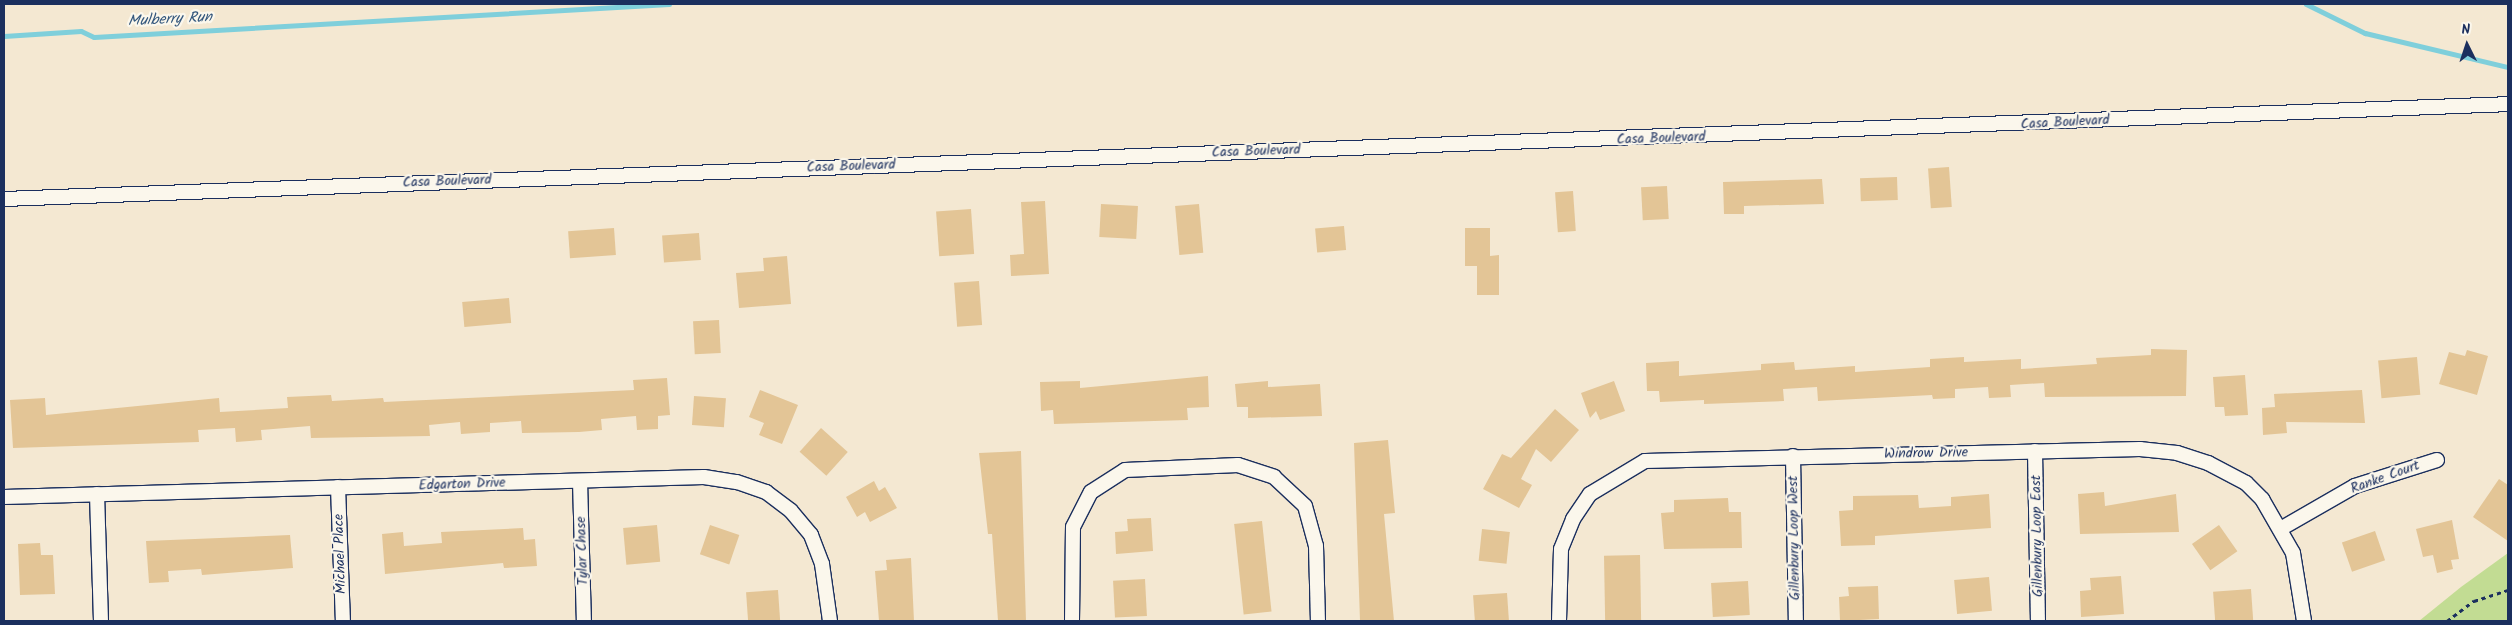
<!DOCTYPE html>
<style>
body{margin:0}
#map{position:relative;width:2512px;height:625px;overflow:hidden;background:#f4e8d2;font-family:Kalam,sans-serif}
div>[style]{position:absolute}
.green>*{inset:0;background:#c2dc93}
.stream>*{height:5px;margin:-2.5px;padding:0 2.5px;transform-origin:2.5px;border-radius:2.5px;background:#7fcfdb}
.building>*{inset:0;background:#e3c596;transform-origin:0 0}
.path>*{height:3px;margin-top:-1.5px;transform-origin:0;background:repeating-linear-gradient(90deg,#1b2f5e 0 4px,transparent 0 8px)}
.roads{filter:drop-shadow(1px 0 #1b2f5e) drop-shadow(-1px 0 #1b2f5e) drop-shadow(0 1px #1b2f5e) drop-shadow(0 -1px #1b2f5e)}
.minor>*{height:14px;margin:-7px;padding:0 7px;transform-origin:7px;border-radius:7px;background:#fbf7ec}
span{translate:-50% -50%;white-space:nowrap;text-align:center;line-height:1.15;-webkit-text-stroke:4.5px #fbf7ec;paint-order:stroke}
.street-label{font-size:14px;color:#1b2f5e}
.water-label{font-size:15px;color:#34577d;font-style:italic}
.frame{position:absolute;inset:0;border:5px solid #1b2f5e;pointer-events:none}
.north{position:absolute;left:2442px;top:20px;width:50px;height:50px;-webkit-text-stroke:4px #fbf7ec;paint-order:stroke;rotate:356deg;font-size:14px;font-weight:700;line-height:20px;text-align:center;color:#1b2f5e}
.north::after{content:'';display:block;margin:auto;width:18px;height:22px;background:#1b2f5e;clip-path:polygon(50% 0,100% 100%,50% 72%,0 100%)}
</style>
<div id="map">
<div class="green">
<i style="clip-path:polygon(2508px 553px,2508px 621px,2419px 621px,2461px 587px)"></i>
</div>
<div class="stream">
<i style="left:2306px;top:4px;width:66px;rotate:26.2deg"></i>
<i style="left:2365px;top:33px;width:147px;rotate:13.4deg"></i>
<i style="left:4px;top:36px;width:77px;rotate:-3.7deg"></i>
<i style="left:81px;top:31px;width:14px;rotate:25deg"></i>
<i style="left:94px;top:37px;width:576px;rotate:-3.28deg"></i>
</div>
<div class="building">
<i style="left:1949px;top:167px;width:40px;height:21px;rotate:86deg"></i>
<i style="left:1897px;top:177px;width:23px;height:37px;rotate:88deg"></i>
<i style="clip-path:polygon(1822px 179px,1824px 204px,1744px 206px,1744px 214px,1724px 214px,1723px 182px)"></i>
<i style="left:1667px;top:186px;width:33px;height:26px;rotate:87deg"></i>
<i style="left:1573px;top:191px;width:40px;height:18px;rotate:86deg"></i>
<i style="clip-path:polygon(1045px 201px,1049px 274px,1011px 276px,1010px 255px,1024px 254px,1021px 202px)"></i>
<i style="left:1101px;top:204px;width:37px;height:33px;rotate:3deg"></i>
<i style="left:1199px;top:204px;width:49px;height:24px;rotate:85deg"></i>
<i style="left:971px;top:209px;width:45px;height:35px;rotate:86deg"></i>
<i style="left:1344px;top:226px;width:24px;height:29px;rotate:85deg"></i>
<i style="left:614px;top:228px;width:27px;height:46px;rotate:86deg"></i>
<i style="clip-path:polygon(1465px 228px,1490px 228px,1490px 256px,1499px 255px,1499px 295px,1477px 295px,1477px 266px,1465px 266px)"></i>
<i style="left:699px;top:233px;width:27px;height:37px;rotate:86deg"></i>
<i style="clip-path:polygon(787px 256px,791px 304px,739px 308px,736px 273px,764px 271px,763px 258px)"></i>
<i style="left:979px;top:281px;width:44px;height:25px;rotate:86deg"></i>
<i style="left:509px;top:298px;width:25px;height:47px;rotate:85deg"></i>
<i style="left:719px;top:320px;width:33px;height:26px;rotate:87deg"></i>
<i style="clip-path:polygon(2151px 349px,2187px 350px,2186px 396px,2045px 397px,2044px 383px,2010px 385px,2011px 397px,1989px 398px,1988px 387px,1955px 389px,1955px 398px,1933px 399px,1932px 395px,1818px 401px,1817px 387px,1783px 389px,1784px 401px,1704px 404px,1704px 400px,1660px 402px,1659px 391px,1647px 391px,1646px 363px,1679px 361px,1679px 376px,1761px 370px,1761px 364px,1794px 362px,1795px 370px,1855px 366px,1855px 372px,1930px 367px,1930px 359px,1964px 357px,1964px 362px,2021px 359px,2021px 369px,2097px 364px,2096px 358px,2151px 355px)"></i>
<i style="clip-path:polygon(2467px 350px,2488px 356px,2477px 395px,2439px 384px,2449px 352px,2465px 356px)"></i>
<i style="left:2417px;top:357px;width:38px;height:39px;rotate:85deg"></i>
<i style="clip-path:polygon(2245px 375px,2248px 415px,2225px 416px,2224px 407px,2215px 407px,2213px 377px)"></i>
<i style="clip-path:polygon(1208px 376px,1209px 407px,1187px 408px,1188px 420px,1054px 424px,1053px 410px,1041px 411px,1040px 382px,1080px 381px,1080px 388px)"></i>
<i style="clip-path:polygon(667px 378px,670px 415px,658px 416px,658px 429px,637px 430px,636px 416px,601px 419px,602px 430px,579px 432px,522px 433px,521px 421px,490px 423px,490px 432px,461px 434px,460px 422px,429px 425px,430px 436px,311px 438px,310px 426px,261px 430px,262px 440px,236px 442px,235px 428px,198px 430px,199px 442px,13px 448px,10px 400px,45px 398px,46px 415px,219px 398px,220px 412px,288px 408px,287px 397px,331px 395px,332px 401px,383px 398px,384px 402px,634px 390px,633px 380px)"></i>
<i style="clip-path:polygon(1268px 381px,1268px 387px,1320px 384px,1322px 416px,1248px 418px,1248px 407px,1237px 407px,1235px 384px)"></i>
<i style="clip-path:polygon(1614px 381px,1625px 411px,1600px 420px,1596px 411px,1590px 418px,1581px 393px)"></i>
<i style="clip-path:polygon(760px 390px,798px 405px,782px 444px,759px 435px,764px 423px,749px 417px)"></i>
<i style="clip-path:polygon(2362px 390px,2365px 423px,2286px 422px,2287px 433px,2263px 435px,2262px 408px,2275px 407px,2274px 394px)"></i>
<i style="left:694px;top:396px;width:32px;height:29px;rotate:4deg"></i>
<i style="clip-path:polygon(1555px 409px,1579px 430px,1551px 462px,1536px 449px,1521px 479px,1532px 485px,1519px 508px,1483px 489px,1502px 454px,1511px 458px)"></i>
<i style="left:821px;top:428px;width:36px;height:32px;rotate:42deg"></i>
<i style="clip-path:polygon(1388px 440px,1395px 513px,1384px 514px,1394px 621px,1360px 621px,1354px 443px)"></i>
<i style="clip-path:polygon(1021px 451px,1026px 621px,998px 621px,992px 534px,988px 534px,979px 453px)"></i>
<i style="clip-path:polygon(2499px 479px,2508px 485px,2508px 541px,2473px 517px)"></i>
<i style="clip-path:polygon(874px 481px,879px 491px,885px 487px,897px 508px,870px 522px,865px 512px,857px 517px,846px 497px)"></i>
<i style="clip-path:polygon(2104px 492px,2105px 506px,2176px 494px,2179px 532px,2080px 534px,2078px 494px)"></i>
<i style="clip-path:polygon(1989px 494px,1991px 528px,1875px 536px,1875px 545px,1841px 546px,1839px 511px,1853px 510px,1853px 496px,1918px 495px,1919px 508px,1951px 506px,1951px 497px)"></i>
<i style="clip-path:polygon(1728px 498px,1729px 512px,1741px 512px,1742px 548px,1664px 549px,1661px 513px,1674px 512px,1674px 500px)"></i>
<i style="clip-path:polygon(1151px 518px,1153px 551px,1116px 554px,1115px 532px,1128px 531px,1127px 519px)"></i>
<i style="clip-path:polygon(2452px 520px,2459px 559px,2451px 560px,2453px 569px,2437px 573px,2433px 555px,2423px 557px,2416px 529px)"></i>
<i style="left:1262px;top:521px;width:91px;height:28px;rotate:84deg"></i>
<i style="left:657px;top:525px;width:37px;height:34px;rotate:85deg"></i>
<i style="left:710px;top:525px;width:31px;height:31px;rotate:19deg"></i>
<i style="left:2219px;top:525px;width:32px;height:33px;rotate:55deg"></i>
<i style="clip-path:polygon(523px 528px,524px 540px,535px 539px,537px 566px,504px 568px,503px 563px,385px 574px,382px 534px,403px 532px,404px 546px,442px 543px,441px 532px)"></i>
<i style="left:1482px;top:529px;width:28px;height:32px;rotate:6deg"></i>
<i style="left:2375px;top:531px;width:31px;height:35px;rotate:71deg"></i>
<i style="clip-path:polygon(290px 535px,293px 568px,202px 575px,201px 569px,168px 571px,169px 582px,149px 583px,146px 541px)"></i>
<i style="clip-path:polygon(40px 543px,41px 555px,53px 555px,55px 594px,20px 595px,18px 544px)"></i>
<i style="left:1640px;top:555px;width:66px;height:36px;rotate:89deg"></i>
<i style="clip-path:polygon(911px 558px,914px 621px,879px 621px,875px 571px,887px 570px,886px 560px)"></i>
<i style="clip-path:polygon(2121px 576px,2124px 614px,2081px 617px,2080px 591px,2091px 590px,2090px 578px)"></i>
<i style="left:1989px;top:577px;width:34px;height:35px;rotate:85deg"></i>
<i style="left:1145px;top:579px;width:37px;height:32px;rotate:87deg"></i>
<i style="left:1748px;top:581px;width:34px;height:37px;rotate:87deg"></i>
<i style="clip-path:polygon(1878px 586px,1879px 619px,1840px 621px,1839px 597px,1849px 596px,1848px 587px)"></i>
<i style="left:2251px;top:589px;width:32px;height:38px;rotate:86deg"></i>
<i style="left:778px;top:590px;width:31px;height:32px;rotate:86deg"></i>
<i style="left:1507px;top:593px;width:28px;height:34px;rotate:86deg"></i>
</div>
<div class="path">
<i style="left:2447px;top:621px;width:34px;rotate:-37deg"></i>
<i style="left:2474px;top:601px;width:36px;rotate:-18deg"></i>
</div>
<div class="roads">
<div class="minor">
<i style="left:4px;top:199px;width:2506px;rotate:-2.17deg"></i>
<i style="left:2035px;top:451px;width:170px;rotate:89deg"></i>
<i style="left:1793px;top:456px;width:165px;rotate:89deg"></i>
<i style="left:580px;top:481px;width:140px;rotate:88.4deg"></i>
<i style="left:338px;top:487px;width:134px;rotate:87.9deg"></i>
<i style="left:97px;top:494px;width:127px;rotate:88.2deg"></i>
<i style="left:4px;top:497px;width:700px;rotate:-1.64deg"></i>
<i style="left:704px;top:477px;width:33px;rotate:9deg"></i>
<i style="left:737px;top:482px;width:31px;rotate:19deg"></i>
<i style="left:766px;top:492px;width:31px;rotate:37deg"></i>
<i style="left:791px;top:511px;width:31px;rotate:50deg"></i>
<i style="left:811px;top:535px;width:31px;rotate:69deg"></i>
<i style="left:822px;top:564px;width:58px;rotate:82deg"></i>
<i style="left:2282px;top:528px;width:84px;rotate:-29.9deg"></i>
<i style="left:2355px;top:486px;width:86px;rotate:-17.6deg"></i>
<i style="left:1072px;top:621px;width:94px;rotate:-89.4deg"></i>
<i style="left:1073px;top:527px;width:39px;rotate:-63deg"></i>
<i style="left:1091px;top:492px;width:40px;rotate:-32.9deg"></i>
<i style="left:1125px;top:470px;width:113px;rotate:-2.5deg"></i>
<i style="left:1238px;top:465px;width:38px;rotate:18deg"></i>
<i style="left:1274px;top:477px;width:42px;rotate:43.1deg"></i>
<i style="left:1305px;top:506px;width:41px;rotate:74.6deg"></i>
<i style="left:1316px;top:546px;width:75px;rotate:88.5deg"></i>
<i style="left:1559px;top:621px;width:72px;rotate:-88.4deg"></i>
<i style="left:1561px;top:549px;width:32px;rotate:-68deg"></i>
<i style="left:1573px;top:519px;width:30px;rotate:-56deg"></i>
<i style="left:1590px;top:494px;width:64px;rotate:-31deg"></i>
<i style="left:1645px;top:461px;width:495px;rotate:-1.4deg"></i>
<i style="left:2140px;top:449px;width:37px;rotate:6deg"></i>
<i style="left:2177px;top:453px;width:33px;rotate:18deg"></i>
<i style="left:2208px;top:463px;width:43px;rotate:27.8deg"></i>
<i style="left:2246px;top:483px;width:23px;rotate:45deg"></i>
<i style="left:2262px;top:499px;width:62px;rotate:60.1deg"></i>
<i style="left:2293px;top:553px;width:69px;rotate:80.8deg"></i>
</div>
</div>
<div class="street-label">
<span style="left:2065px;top:122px;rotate:-3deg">Casa Boulevard</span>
<span style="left:1661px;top:138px;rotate:-2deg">Casa Boulevard</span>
<span style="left:1256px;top:151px;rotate:-2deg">Casa Boulevard</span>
<span style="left:851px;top:166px;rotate:-2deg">Casa Boulevard</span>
<span style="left:447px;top:181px;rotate:-2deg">Casa Boulevard</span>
<span style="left:1926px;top:453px;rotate:-1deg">Windrow Drive</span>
<span style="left:2385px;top:477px;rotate:-20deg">Ranke Court</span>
<span style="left:462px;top:484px;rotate:-2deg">Edgarton Drive</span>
<span style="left:2037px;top:536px;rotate:-91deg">Gillenbury Loop East</span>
<span style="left:1794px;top:538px;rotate:-91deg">Gillenbury Loop West</span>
<span style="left:582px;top:551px;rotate:-92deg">Tylar Chase</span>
<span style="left:340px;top:554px;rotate:-92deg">Michael Place</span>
</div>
<div class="water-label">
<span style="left:170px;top:20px;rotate:-3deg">Mulberry Run</span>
</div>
<div class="frame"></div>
<div class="north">N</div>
</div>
